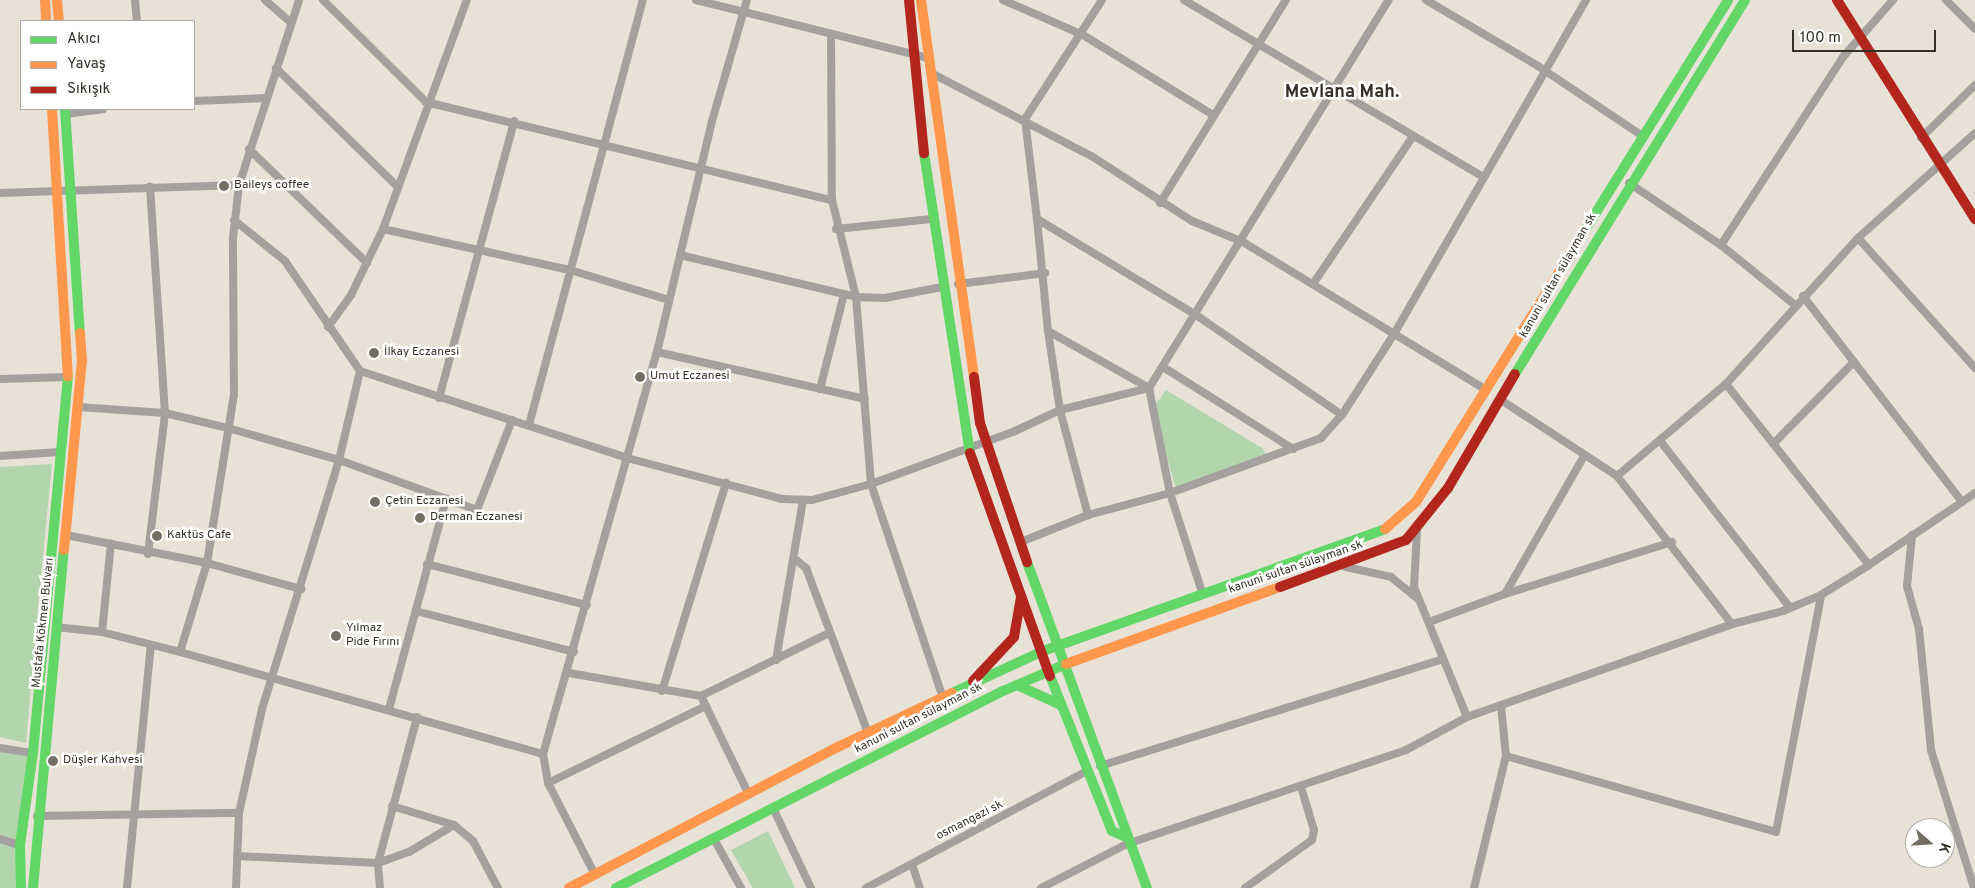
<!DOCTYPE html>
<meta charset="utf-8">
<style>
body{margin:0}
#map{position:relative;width:1975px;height:888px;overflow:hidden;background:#e7e1d6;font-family:Overpass,sans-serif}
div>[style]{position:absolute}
.green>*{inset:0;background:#b2d5ad}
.street>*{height:8px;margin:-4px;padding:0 4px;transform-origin:4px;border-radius:4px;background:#a4a09d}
.fast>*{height:10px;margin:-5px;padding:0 5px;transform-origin:5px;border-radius:5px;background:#63d668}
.slow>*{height:10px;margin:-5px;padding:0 5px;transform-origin:5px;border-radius:5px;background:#ff974d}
.jam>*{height:10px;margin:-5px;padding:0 5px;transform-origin:5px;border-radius:5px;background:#b3261e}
.dots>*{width:14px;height:14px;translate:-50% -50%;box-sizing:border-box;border:2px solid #fff;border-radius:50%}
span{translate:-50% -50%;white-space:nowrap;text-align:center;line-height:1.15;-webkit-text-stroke:5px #fff;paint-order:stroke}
.poi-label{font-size:12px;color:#353128}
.left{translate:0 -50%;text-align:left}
.street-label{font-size:12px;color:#353128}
.district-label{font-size:18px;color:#353128;font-weight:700}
.legend{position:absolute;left:20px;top:20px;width:175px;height:90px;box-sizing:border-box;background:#fff;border:1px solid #aeada9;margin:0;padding:6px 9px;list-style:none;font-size:15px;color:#353128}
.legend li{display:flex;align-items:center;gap:10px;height:25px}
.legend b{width:25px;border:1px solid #aeada9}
.north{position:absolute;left:1905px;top:818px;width:50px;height:50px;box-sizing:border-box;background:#fff;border:1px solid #aeada9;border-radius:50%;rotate:109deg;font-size:14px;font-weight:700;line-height:20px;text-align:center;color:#353128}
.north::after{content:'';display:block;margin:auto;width:18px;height:22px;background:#736f65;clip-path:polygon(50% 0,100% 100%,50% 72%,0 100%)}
.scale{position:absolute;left:1792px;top:30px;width:144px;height:22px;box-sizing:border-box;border:2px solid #353128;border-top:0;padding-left:6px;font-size:15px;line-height:18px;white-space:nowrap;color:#353128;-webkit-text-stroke:4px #fff;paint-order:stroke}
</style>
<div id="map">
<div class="green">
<i style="clip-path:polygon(1166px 390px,1262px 448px,1267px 455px,1176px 489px,1153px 408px)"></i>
<i style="clip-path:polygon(52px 464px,40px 586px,26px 743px,0 737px,0 467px)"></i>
<i style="clip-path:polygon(0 748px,33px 753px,21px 888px,0 888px)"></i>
<i style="clip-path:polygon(768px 831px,795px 888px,753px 888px,731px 850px)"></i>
</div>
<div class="street">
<i style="left:135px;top:0;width:21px;rotate:85deg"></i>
<i style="left:265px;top:0;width:33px;rotate:41deg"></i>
<i style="left:323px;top:0;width:145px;rotate:44.7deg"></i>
<i style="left:426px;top:102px;width:418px;rotate:13.6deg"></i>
<i style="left:696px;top:0;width:239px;rotate:14deg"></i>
<i style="left:1003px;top:0;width:87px;rotate:23.6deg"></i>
<i style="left:1083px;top:35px;width:153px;rotate:31.6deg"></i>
<i style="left:1102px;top:0;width:142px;rotate:122.9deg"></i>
<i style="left:1025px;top:119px;width:101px;rotate:83.2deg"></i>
<i style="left:1037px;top:219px;width:186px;rotate:31.1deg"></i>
<i style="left:1196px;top:315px;width:177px;rotate:34.4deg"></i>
<i style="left:1184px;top:0;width:347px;rotate:30.6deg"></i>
<i style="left:1426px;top:0;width:130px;rotate:30.5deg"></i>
<i style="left:1538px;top:66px;width:124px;rotate:33.8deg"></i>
<i style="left:1946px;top:0;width:41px;rotate:45deg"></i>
<i style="left:831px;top:35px;width:165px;rotate:89.7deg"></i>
<i style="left:832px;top:200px;width:100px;rotate:76.1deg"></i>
<i style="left:856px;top:297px;width:188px;rotate:85.4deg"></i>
<i style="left:871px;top:484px;width:226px;rotate:71.4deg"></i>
<i style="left:276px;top:68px;width:169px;rotate:44.3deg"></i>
<i style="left:931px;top:73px;width:182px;rotate:27.4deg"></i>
<i style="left:1093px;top:157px;width:118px;rotate:32.9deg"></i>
<i style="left:1192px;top:221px;width:55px;rotate:22.4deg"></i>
<i style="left:1243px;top:242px;width:281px;rotate:31.3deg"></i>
<i style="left:194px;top:101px;width:73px;rotate:-2.4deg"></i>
<i style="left:65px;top:114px;width:38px;rotate:-7deg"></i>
<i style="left:1921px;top:138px;width:76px;rotate:-44.5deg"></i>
<i style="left:249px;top:149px;width:164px;rotate:44deg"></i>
<i style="left:1629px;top:183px;width:111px;rotate:34deg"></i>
<i style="left:1721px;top:245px;width:97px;rotate:39.1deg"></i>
<i style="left:0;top:193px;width:239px;rotate:-1.9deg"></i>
<i style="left:1160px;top:203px;width:239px;rotate:-58.2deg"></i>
<i style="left:1037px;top:219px;width:113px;rotate:84.4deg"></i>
<i style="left:1048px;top:331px;width:116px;rotate:29.4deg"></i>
<i style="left:1149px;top:388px;width:107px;rotate:78.7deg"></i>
<i style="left:1170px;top:493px;width:104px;rotate:72.1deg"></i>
<i style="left:234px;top:220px;width:65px;rotate:38.8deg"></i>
<i style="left:285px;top:261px;width:133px;rotate:55.7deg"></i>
<i style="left:360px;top:371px;width:281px;rotate:18deg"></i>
<i style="left:627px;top:458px;width:160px;rotate:14.8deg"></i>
<i style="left:782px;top:499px;width:30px;rotate:2deg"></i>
<i style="left:812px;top:500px;width:61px;rotate:-15.2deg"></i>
<i style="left:871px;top:484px;width:153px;rotate:-20.2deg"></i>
<i style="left:1015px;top:431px;width:50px;rotate:-25deg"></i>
<i style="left:1060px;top:410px;width:92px;rotate:-13.9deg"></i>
<i style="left:1149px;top:388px;width:456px;rotate:-58.3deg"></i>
<i style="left:383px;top:229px;width:191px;rotate:12.4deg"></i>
<i style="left:570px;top:270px;width:103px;rotate:16.9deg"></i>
<i style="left:836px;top:229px;width:96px;rotate:-6deg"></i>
<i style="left:1858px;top:238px;width:175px;rotate:48deg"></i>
<i style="left:1721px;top:245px;width:224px;rotate:-57deg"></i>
<i style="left:1843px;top:57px;width:76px;rotate:-48.7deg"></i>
<i style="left:680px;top:255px;width:181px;rotate:13.4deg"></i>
<i style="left:856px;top:297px;width:29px;rotate:2deg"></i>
<i style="left:885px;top:298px;width:58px;rotate:-10.9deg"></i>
<i style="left:958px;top:284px;width:88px;rotate:-7.2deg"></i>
<i style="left:1313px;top:284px;width:176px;rotate:-55.9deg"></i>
<i style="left:1803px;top:296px;width:260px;rotate:52.3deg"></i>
<i style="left:1962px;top:502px;width:112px;rotate:145.9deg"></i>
<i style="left:328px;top:327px;width:39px;rotate:-54deg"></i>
<i style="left:351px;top:295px;width:73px;rotate:-64.1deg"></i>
<i style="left:383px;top:229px;width:244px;rotate:-69.9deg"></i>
<i style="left:1048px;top:331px;width:80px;rotate:81.4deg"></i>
<i style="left:1060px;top:410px;width:109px;rotate:75.1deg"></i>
<i style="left:657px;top:352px;width:213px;rotate:12.7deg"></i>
<i style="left:1163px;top:367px;width:154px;rotate:32.2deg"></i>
<i style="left:0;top:379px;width:67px;rotate:-1.7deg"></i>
<i style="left:820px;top:389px;width:98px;rotate:-75.8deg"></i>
<i style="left:439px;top:398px;width:287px;rotate:-74.8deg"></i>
<i style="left:1501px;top:400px;width:139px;rotate:33.2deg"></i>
<i style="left:1617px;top:476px;width:187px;rotate:52.2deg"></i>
<i style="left:78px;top:407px;width:87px;rotate:3.9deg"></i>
<i style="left:165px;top:413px;width:65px;rotate:13.4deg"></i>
<i style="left:228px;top:428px;width:116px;rotate:16.1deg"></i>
<i style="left:339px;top:460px;width:147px;rotate:19.9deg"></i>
<i style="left:477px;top:510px;width:97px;rotate:-68.7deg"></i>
<i style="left:529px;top:425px;width:440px;rotate:-75deg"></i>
<i style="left:1661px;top:442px;width:210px;rotate:52.1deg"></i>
<i style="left:1773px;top:444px;width:115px;rotate:-45.4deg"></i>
<i style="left:0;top:456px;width:60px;rotate:-3.8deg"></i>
<i style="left:1584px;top:456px;width:159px;rotate:119.8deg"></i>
<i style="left:1505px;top:594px;width:175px;rotate:-17.3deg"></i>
<i style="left:1617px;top:476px;width:143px;rotate:-40.2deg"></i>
<i style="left:1726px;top:384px;width:197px;rotate:-47.9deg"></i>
<i style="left:1858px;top:238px;width:157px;rotate:-41.9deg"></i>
<i style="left:1962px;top:502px;width:16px;rotate:-35deg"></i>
<i style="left:1417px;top:530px;width:57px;rotate:93deg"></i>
<i style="left:1414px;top:587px;width:140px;rotate:67.8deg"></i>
<i style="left:66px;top:535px;width:144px;rotate:11.2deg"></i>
<i style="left:207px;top:563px;width:98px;rotate:15.5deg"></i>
<i style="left:1912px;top:535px;width:51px;rotate:95.6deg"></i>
<i style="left:1907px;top:586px;width:45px;rotate:74.4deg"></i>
<i style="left:1919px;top:629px;width:122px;rotate:84.3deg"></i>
<i style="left:1931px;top:750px;width:145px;rotate:72.7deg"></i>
<i style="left:1023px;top:541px;width:70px;rotate:-21.8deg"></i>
<i style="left:1088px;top:515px;width:85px;rotate:-15deg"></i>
<i style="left:1170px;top:493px;width:161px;rotate:-20deg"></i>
<i style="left:1321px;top:438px;width:31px;rotate:-48deg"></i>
<i style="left:1342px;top:415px;width:96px;rotate:-57.3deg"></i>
<i style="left:1394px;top:334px;width:385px;rotate:-60.1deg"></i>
<i style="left:148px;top:554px;width:142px;rotate:-83.1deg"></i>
<i style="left:165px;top:413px;width:227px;rotate:-93.8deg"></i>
<i style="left:794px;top:558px;width:16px;rotate:40deg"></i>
<i style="left:806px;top:568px;width:176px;rotate:69.4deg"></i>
<i style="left:427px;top:564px;width:165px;rotate:14.4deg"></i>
<i style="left:1346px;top:567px;width:46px;rotate:12.5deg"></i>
<i style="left:1391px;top:577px;width:35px;rotate:39deg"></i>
<i style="left:416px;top:611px;width:163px;rotate:14.5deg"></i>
<i style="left:1429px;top:622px;width:81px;rotate:-20.2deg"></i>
<i style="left:56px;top:627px;width:46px;rotate:6.2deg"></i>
<i style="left:102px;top:632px;width:81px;rotate:14.4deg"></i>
<i style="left:180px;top:652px;width:377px;rotate:15.7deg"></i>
<i style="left:543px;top:754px;width:29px;rotate:80deg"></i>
<i style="left:548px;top:783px;width:103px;rotate:62.9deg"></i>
<i style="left:102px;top:632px;width:89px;rotate:-84.2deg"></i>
<i style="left:180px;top:652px;width:93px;rotate:-73.1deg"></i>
<i style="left:207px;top:563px;width:170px;rotate:-80.9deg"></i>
<i style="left:234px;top:395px;width:157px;rotate:-90.4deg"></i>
<i style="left:233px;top:238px;width:53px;rotate:-83.5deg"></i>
<i style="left:239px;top:185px;width:194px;rotate:-72deg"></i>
<i style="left:776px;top:660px;width:161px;rotate:-80.4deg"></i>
<i style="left:569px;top:673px;width:134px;rotate:9.9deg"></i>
<i style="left:701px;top:696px;width:110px;rotate:64.1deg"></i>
<i style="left:662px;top:691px;width:218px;rotate:-72.9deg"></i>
<i style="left:701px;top:696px;width:143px;rotate:-26.2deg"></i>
<i style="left:1501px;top:706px;width:50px;rotate:84.3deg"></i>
<i style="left:1506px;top:756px;width:280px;rotate:15.7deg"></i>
<i style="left:1776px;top:832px;width:241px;rotate:-79.2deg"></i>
<i style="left:389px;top:709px;width:218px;rotate:-74.8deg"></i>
<i style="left:0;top:748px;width:33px;rotate:9deg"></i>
<i style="left:543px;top:754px;width:418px;rotate:-74.2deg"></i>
<i style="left:657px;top:352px;width:237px;rotate:-76.6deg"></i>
<i style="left:712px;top:121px;width:126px;rotate:-73.9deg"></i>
<i style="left:1100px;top:766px;width:359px;rotate:-17.3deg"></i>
<i style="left:548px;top:783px;width:176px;rotate:-26deg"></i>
<i style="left:392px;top:806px;width:65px;rotate:17deg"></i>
<i style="left:773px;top:808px;width:89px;rotate:64.6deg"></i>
<i style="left:37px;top:816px;width:202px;rotate:-0.9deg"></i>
<i style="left:0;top:839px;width:21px;rotate:17deg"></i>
<i style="left:714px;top:839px;width:56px;rotate:61.1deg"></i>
<i style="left:237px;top:856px;width:141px;rotate:2.8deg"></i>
<i style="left:378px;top:863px;width:33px;rotate:-20deg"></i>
<i style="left:409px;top:852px;width:52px;rotate:-31deg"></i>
<i style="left:454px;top:825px;width:25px;rotate:40deg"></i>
<i style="left:473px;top:841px;width:53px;rotate:62deg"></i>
<i style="left:912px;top:864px;width:25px;rotate:72deg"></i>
<i style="left:127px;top:888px;width:244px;rotate:-84.4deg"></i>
<i style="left:236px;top:888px;width:75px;rotate:-87.7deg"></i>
<i style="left:239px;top:813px;width:107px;rotate:-77.5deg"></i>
<i style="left:262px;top:709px;width:261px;rotate:-72.8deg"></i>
<i style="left:339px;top:460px;width:91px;rotate:-76.7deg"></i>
<i style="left:380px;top:888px;width:25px;rotate:-95deg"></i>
<i style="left:378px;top:863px;width:151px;rotate:-75deg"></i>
<i style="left:866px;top:888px;width:248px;rotate:-27.9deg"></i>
<i style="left:1041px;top:888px;width:97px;rotate:-27.1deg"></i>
<i style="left:1127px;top:844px;width:294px;rotate:-18.6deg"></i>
<i style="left:1406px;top:750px;width:69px;rotate:-28.4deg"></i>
<i style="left:1467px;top:717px;width:281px;rotate:-19.3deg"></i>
<i style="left:1732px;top:624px;width:53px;rotate:-14.3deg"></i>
<i style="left:1783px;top:611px;width:41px;rotate:-22.8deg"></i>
<i style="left:1821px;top:595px;width:57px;rotate:-32deg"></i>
<i style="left:1869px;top:565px;width:231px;rotate:-128.3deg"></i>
<i style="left:1245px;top:888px;width:82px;rotate:-35.6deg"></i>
<i style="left:1312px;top:840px;width:10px;rotate:-79deg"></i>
<i style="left:1314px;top:830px;width:45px;rotate:-106.8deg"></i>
<i style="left:1474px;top:888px;width:136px;rotate:-76.4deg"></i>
</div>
<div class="fast">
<i style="left:65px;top:109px;width:225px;rotate:86.2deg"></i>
<i style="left:924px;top:153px;width:304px;rotate:81.3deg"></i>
<i style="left:1577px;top:243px;width:286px;rotate:-58.1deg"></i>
<i style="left:1515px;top:374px;width:439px;rotate:-58.4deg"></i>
<i style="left:1027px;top:562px;width:347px;rotate:69.8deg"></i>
<i style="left:1050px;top:676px;width:167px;rotate:68.2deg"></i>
<i style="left:1112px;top:831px;width:13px;rotate:23deg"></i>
<i style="left:1017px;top:685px;width:48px;rotate:24.4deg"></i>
<i style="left:952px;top:693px;width:100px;rotate:-24.8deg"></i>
<i style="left:1043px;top:651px;width:363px;rotate:-19.6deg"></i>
<i style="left:21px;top:888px;width:43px;rotate:-91.3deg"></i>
<i style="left:20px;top:845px;width:93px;rotate:-82deg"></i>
<i style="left:33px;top:753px;width:378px;rotate:-84.7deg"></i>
<i style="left:33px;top:888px;width:339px;rotate:-84.8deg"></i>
<i style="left:616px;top:888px;width:434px;rotate:-27deg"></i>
<i style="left:1003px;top:691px;width:69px;rotate:-23.2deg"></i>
</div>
<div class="slow">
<i style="left:45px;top:0;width:21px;rotate:87deg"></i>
<i style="left:57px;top:0;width:21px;rotate:85deg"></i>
<i style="left:921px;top:0;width:381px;rotate:82deg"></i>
<i style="left:52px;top:109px;width:268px;rotate:86.6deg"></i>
<i style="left:1385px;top:529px;width:41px;rotate:-41.1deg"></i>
<i style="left:1416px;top:502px;width:305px;rotate:-58.1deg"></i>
<i style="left:64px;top:550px;width:190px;rotate:-84.6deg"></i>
<i style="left:82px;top:361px;width:28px;rotate:-94deg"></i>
<i style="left:1066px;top:664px;width:227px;rotate:-19.8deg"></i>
<i style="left:569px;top:888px;width:306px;rotate:-27.7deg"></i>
<i style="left:840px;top:746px;width:124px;rotate:-25.3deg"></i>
</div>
<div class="jam">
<i style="left:909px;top:0;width:154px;rotate:84.4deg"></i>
<i style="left:1837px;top:0;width:259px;rotate:57.8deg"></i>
<i style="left:974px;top:377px;width:46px;rotate:82.6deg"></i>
<i style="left:980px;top:423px;width:147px;rotate:71.3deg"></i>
<i style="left:970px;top:453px;width:237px;rotate:70.3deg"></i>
<i style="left:1280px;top:587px;width:134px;rotate:-20.5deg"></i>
<i style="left:1406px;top:540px;width:67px;rotate:-51.1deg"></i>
<i style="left:1448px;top:488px;width:132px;rotate:-59.6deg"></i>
<i style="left:973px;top:681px;width:60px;rotate:-47deg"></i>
<i style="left:1014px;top:637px;width:40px;rotate:-80deg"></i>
</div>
<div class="dots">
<i style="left:224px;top:186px;background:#736f65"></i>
<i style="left:374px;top:353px;background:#736f65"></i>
<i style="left:640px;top:377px;background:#736f65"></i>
<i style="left:375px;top:502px;background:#736f65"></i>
<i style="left:420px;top:518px;background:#736f65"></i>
<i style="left:157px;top:536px;background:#736f65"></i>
<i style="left:336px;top:636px;background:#736f65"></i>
<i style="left:53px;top:761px;background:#736f65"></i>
</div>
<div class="poi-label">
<span class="left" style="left:234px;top:186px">Baileys coffee</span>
<span class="left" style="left:384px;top:353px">İlkay Eczanesi</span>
<span class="left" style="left:650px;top:377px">Umut Eczanesi</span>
<span class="left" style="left:385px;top:502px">Çetin Eczanesi</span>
<span class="left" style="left:430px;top:518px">Derman Eczanesi</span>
<span class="left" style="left:167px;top:536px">Kaktüs Cafe</span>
<span class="left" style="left:346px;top:636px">Yılmaz<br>Pide Fırını</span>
<span class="left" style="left:63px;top:761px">Düşler Kahvesi</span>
</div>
<div class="street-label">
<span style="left:1559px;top:276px;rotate:-60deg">kanuni sultan sülayman sk</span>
<span style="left:1296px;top:568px;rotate:-19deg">kanuni sultan sülayman sk</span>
<span style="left:44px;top:623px;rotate:-84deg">Mustafa Kökmen Bulvarı</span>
<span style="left:919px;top:719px;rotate:-27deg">kanuni sultan sülayman sk</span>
<span style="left:970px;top:821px;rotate:-27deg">osmangazi sk</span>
</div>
<div class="district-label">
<span style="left:1342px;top:93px">Mevlana Mah.</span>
</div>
<ul class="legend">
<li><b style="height:6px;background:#63d668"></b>Akıcı</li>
<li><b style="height:6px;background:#ff974d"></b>Yavaş</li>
<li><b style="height:6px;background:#b3261e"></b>Sıkışık</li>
</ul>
<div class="north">K</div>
<div class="scale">100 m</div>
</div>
